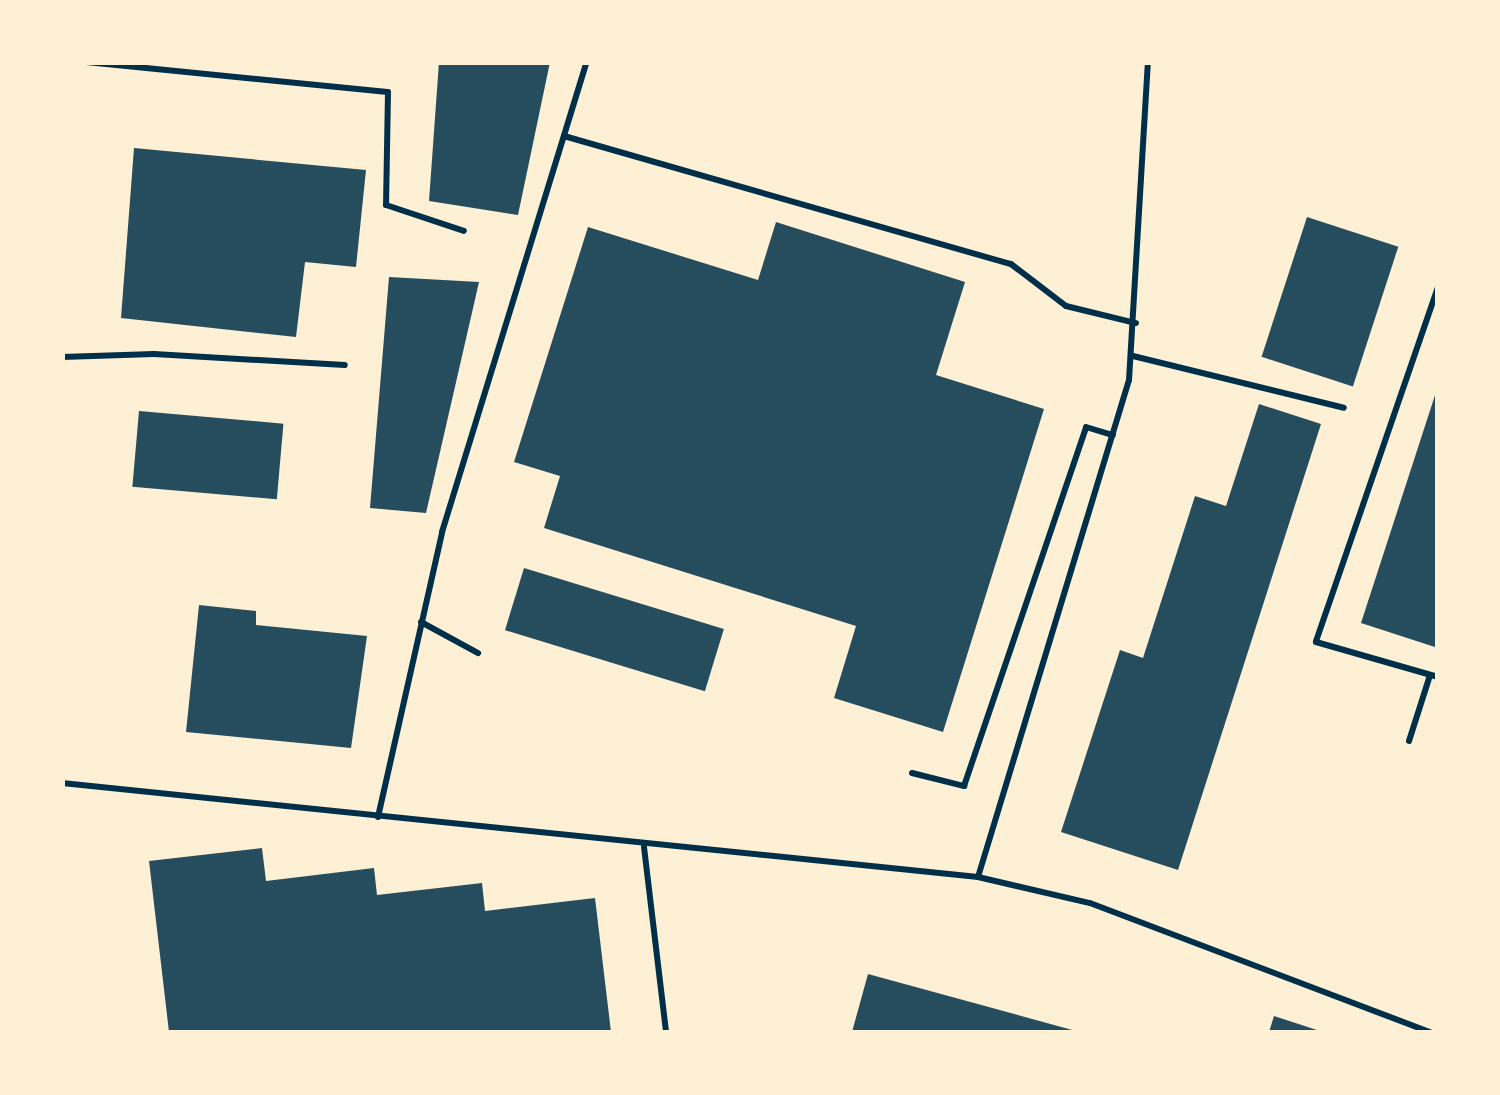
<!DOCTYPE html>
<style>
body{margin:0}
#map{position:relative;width:1500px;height:1095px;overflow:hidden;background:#fdf0d5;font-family:Figtree,sans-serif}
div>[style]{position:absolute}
.building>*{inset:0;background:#264d5e;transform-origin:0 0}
.service>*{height:6px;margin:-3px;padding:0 3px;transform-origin:3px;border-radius:3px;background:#003049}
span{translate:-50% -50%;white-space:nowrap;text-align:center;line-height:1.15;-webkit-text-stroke:10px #fdf0d5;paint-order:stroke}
.frame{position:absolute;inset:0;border:65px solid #fdf0d5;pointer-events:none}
</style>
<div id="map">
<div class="building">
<i style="clip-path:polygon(439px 62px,550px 62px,518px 215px,429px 201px)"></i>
<i style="clip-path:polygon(134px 148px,366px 170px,356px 267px,305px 262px,296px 337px,121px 318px)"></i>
<i style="left:1307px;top:217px;width:96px;height:147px;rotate:18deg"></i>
<i style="clip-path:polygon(776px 222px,965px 282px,936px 375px,1044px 409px,943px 732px,834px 698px,856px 626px,544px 528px,560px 476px,514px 462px,588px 227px,758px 280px)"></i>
<i style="clip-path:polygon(389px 277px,479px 282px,426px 513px,370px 508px)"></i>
<i style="clip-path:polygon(1437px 389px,1438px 389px,1438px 648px,1361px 623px)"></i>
<i style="clip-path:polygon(1259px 404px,1321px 424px,1178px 870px,1061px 832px,1120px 650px,1143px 658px,1195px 496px,1226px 506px)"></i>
<i style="left:139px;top:411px;width:145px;height:76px;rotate:5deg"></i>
<i style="left:524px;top:568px;width:209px;height:65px;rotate:17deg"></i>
<i style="clip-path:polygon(199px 605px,256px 611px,256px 625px,367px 636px,351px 748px,186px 732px)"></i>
<i style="clip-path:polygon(262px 848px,266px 881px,374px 868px,377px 895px,482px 883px,485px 911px,595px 898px,611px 1032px,169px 1032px,149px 861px)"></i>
<i style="clip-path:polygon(868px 974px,1076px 1031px,1076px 1032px,852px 1032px)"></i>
<i style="clip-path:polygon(1274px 1016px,1323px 1032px,1269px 1032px)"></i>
</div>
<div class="service">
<i style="left:86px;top:62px;width:303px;rotate:5.7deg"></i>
<i style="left:388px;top:92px;width:113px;rotate:91deg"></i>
<i style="left:386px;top:205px;width:82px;rotate:18.4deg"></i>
<i style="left:564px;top:136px;width:465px;rotate:16deg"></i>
<i style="left:1011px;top:264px;width:69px;rotate:37.4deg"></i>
<i style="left:1066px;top:306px;width:72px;rotate:13.7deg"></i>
<i style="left:1438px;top:287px;width:375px;rotate:109deg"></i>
<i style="left:1316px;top:642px;width:127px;rotate:16deg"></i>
<i style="left:1133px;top:356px;width:217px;rotate:13.8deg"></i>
<i style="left:62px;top:357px;width:92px;rotate:-1.9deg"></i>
<i style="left:154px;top:354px;width:191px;rotate:3.3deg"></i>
<i style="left:421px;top:622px;width:65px;rotate:28.5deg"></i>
<i style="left:1409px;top:741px;width:69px;rotate:-72.3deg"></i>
<i style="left:912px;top:773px;width:54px;rotate:14deg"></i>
<i style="left:964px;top:786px;width:379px;rotate:-71.2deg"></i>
<i style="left:1086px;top:427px;width:28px;rotate:17deg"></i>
<i style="left:62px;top:783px;width:921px;rotate:5.86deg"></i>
<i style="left:978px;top:877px;width:115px;rotate:13.1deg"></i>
<i style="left:1090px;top:903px;width:364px;rotate:20.8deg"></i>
<i style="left:378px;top:817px;width:292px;rotate:-77.3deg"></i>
<i style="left:442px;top:532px;width:492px;rotate:-72.9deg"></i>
<i style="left:644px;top:847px;width:186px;rotate:83.2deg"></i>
<i style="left:978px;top:877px;width:519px;rotate:-73.1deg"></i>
<i style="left:1129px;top:380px;width:319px;rotate:-86.6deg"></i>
</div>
<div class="frame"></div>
</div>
